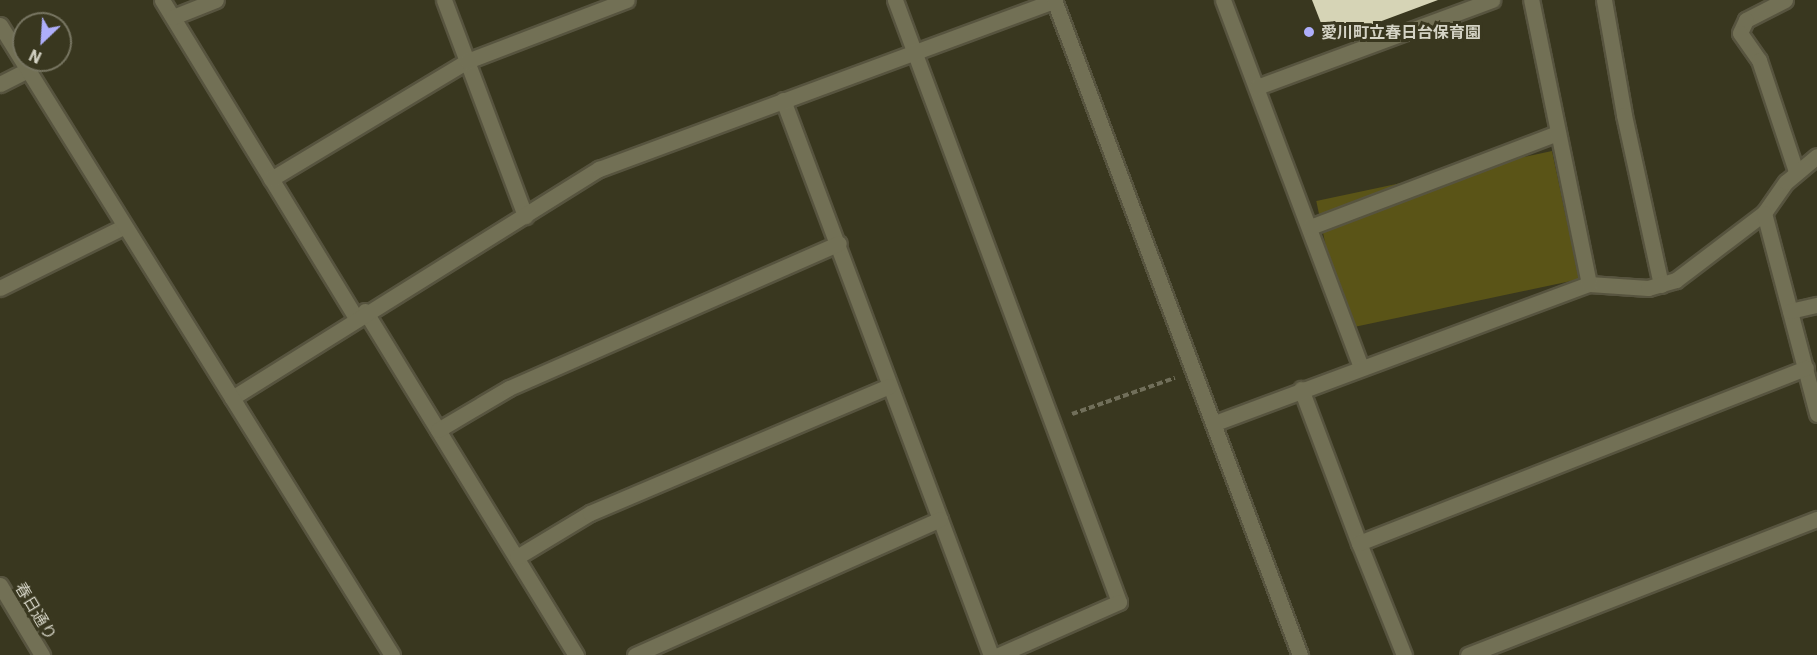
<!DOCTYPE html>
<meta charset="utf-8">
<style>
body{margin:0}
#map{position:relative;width:1817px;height:655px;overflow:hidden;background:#39371f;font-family:"IBM Plex Sans","Noto Sans JP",sans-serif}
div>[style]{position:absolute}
.green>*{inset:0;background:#5a5417;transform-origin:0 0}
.building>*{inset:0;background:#d6d4b6}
.path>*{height:4px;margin-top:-2px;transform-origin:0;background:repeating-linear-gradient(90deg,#716f5a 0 6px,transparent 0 9px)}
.roads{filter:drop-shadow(2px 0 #57543f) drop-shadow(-2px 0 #57543f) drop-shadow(0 2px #57543f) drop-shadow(0 -2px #57543f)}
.service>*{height:15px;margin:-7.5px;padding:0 7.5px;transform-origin:7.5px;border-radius:7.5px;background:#727055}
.minor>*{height:15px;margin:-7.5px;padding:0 7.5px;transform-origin:7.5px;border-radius:7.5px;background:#727055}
.tertiary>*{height:15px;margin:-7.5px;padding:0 7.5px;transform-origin:7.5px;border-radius:7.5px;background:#727055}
.dots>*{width:16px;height:16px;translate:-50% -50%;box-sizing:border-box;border:3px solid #39371f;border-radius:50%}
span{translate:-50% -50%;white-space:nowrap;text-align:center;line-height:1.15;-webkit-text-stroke:6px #39371f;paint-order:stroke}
.poi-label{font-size:16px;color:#d4d3c5;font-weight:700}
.left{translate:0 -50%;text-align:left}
.street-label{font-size:16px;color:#d4d3c5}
.north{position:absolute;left:12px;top:12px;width:60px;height:60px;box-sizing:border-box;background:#39371f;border:2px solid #777561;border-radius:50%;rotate:205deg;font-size:16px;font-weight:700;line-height:24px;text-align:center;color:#d4d3c5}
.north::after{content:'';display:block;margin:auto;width:21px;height:27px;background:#aeaefb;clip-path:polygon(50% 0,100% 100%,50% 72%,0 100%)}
</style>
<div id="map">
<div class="green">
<i style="left:1552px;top:151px;width:131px;height:241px;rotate:78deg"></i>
</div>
<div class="building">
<i style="clip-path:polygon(1312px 0,1438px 0,1328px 41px)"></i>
</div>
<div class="path">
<i style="left:1072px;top:414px;width:109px;rotate:-19.3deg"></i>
</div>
<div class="roads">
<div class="service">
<i style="left:1604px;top:0;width:117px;rotate:80.1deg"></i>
</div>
<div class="minor">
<i style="left:162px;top:0;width:373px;rotate:58.6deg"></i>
<i style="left:444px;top:0;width:231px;rotate:69.4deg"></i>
<i style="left:895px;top:0;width:642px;rotate:69.59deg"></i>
<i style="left:1119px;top:602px;width:131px;rotate:156.2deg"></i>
<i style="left:1223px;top:0;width:392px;rotate:69.4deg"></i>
<i style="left:1785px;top:0;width:44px;rotate:152.9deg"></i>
<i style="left:1746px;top:20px;width:14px;rotate:115deg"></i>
<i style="left:1740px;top:33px;width:33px;rotate:55deg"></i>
<i style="left:1759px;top:60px;width:117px;rotate:71.6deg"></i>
<i style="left:173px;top:17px;width:46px;rotate:-21.6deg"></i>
<i style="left:0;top:84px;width:30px;rotate:-27deg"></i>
<i style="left:1257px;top:87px;width:251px;rotate:-20.3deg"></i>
<i style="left:783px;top:100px;width:593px;rotate:69.46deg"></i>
<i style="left:1624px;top:115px;width:174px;rotate:77.7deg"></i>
<i style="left:271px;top:179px;width:229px;rotate:-31deg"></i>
<i style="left:467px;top:61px;width:171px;rotate:-20.9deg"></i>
<i style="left:1764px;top:213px;width:38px;rotate:-55deg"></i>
<i style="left:1786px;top:182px;width:40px;rotate:-40deg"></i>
<i style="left:1310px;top:227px;width:265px;rotate:-20.8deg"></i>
<i style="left:1589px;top:284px;width:59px;rotate:3.9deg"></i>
<i style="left:1648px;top:288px;width:29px;rotate:-16deg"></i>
<i style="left:1676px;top:280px;width:111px;rotate:-37.3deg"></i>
<i style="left:1764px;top:213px;width:208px;rotate:75.2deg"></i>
<i style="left:0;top:288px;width:137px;rotate:-26.4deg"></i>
<i style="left:365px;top:311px;width:404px;rotate:58.5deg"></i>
<i style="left:1790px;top:311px;width:28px;rotate:-13deg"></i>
<i style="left:1301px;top:389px;width:165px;rotate:69.4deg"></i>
<i style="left:232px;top:398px;width:433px;rotate:-32deg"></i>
<i style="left:599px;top:169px;width:485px;rotate:-20.3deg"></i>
<i style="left:1215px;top:423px;width:399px;rotate:-20.4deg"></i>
<i style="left:1589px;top:284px;width:290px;rotate:-101.5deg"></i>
<i style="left:438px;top:430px;width:82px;rotate:-30.6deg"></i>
<i style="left:509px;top:388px;width:360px;rotate:-23.7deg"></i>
<i style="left:517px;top:557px;width:85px;rotate:-31.1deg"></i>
<i style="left:590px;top:513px;width:325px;rotate:-23deg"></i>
<i style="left:635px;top:655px;width:334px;rotate:-24deg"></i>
<i style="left:1404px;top:655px;width:121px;rotate:-111.9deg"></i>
<i style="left:1359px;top:543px;width:480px;rotate:-21.4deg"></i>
<i style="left:1468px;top:655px;width:375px;rotate:-21.3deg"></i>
</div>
<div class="tertiary">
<i style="left:1054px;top:0;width:700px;rotate:69.42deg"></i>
<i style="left:0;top:25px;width:742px;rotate:58.11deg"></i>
<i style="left:0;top:585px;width:82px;rotate:59deg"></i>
</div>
</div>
<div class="dots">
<i style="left:1309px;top:32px;background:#aeaefb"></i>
</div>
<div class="poi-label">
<span class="left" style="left:1321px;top:32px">愛川町立春日台保育園</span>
</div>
<div class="street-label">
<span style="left:36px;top:611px;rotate:59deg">春日通り</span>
</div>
<div class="north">N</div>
</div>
